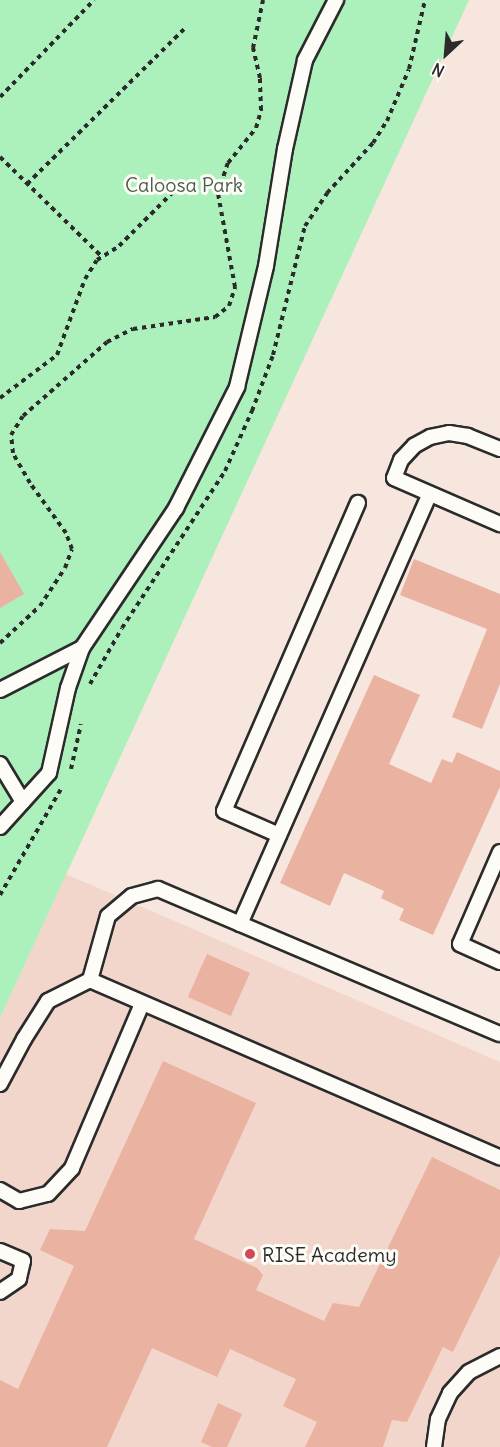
<!DOCTYPE html>
<style>
body{margin:0}
#map{position:relative;width:500px;height:1447px;overflow:hidden;background:#f7e6dd;font-family:Delius,sans-serif}
div>[style]{position:absolute}
.built>*{inset:0;background:#f3d6cb}
.green>*{inset:0;background:#acf0bb}
.building>*{inset:0;background:#eab2a1;transform-origin:0 0}
.path>*{height:4px;margin-top:-2px;transform-origin:0;background:repeating-linear-gradient(90deg,#2b2b2b 0 4.5px,transparent 0 9px)}
.roads{filter:drop-shadow(2px 0 #2b2b2b) drop-shadow(-2px 0 #2b2b2b) drop-shadow(0 2px #2b2b2b) drop-shadow(0 -2px #2b2b2b)}
.service>*{height:14px;margin:-7px;padding:0 7px;transform-origin:7px;border-radius:7px;background:#fdfcf7}
.dots>*{width:16px;height:16px;translate:-50% -50%;box-sizing:border-box;border:3px solid #fdfcf7;border-radius:50%}
span{translate:-50% -50%;white-space:nowrap;text-align:center;line-height:1.15;-webkit-text-stroke:6px #fdfcf7;paint-order:stroke}
.park-label{font-size:20px;color:#4b5c4f}
.poi-label{font-size:20px;color:#2b2b2b}
.left{translate:0 -50%;text-align:left}
.north{position:absolute;left:416px;top:24px;width:60px;height:60px;-webkit-text-stroke:4px #fdfcf7;paint-order:stroke;rotate:206deg;font-size:16px;font-weight:700;line-height:24px;text-align:center;color:#2b2b2b}
.north::after{content:'';display:block;margin:auto;width:21px;height:27px;background:#2b2b2b;clip-path:polygon(50% 0,100% 100%,50% 72%,0 100%)}
</style>
<div id="map">
<div class="built">
<i style="clip-path:polygon(66px 874px,500px 1062px,500px 1447px,0 1447px,0 1018px)"></i>
</div>
<div class="green">
<i style="clip-path:polygon(0 0,469px 0,0 1018px)"></i>
</div>
<div class="building">
<i style="clip-path:polygon(0 552px,24px 594px,0 608px)"></i>
<i style="clip-path:polygon(414px 559px,500px 594px,500px 684px,482px 729px,452px 717px,487px 629px,400px 595px)"></i>
<i style="clip-path:polygon(374px 675px,420px 695px,389px 764px,431px 783px,442px 759px,452px 763px,457px 752px,500px 771px,500px 787px,433px 935px,399px 920px,404px 909px,381px 898px,384px 891px,344px 873px,330px 906px,280px 883px)"></i>
<i style="left:207px;top:954px;width:47px;height:47px;rotate:24deg"></i>
<i style="clip-path:polygon(163px 1061px,256px 1103px,194px 1239px,257px 1268px,263px 1275px,256px 1290px,324px 1321px,333px 1303px,359px 1307px,432px 1157px,500px 1190px,500px 1255px,453px 1352px,443px 1347px,407px 1422px,392px 1420px,383px 1447px,305px 1447px,317px 1422px,283px 1406px,296px 1379px,230px 1349px,217px 1377px,152px 1348px,107px 1447px,0 1447px,0 1380px,18px 1389px,74px 1266px,40px 1250px,50px 1229px,85px 1231px)"></i>
<i style="clip-path:polygon(218px 1403px,242px 1414px,227px 1447px,212px 1447px,201px 1442px)"></i>
</div>
<div class="path">
<i style="left:0;top:97px;width:135px;rotate:-45.9deg"></i>
<i style="left:0;top:157px;width:143px;rotate:44.4deg"></i>
<i style="left:27px;top:184px;width:222px;rotate:-44.6deg"></i>
<i style="left:0;top:398px;width:71px;rotate:-37deg"></i>
<i style="left:57px;top:355px;width:81px;rotate:-69.8deg"></i>
<i style="left:85px;top:279px;width:22px;rotate:-58deg"></i>
<i style="left:97px;top:260px;width:26px;rotate:-32deg"></i>
<i style="left:119px;top:246px;width:75px;rotate:-45deg"></i>
<i style="left:0;top:643px;width:54px;rotate:-42.8deg"></i>
<i style="left:40px;top:606px;width:45px;rotate:-56.7deg"></i>
<i style="left:65px;top:568px;width:20px;rotate:-70deg"></i>
<i style="left:72px;top:549px;width:17px;rotate:-111deg"></i>
<i style="left:66px;top:533px;width:62px;rotate:-125.8deg"></i>
<i style="left:30px;top:483px;width:34px;rotate:-120deg"></i>
<i style="left:13px;top:453px;width:18px;rotate:-96deg"></i>
<i style="left:11px;top:435px;width:22px;rotate:-58deg"></i>
<i style="left:23px;top:416px;width:112px;rotate:-41.4deg"></i>
<i style="left:107px;top:342px;width:29px;rotate:-27deg"></i>
<i style="left:133px;top:329px;width:83px;rotate:-8.3deg"></i>
<i style="left:215px;top:317px;width:18px;rotate:-38deg"></i>
<i style="left:229px;top:306px;width:20px;rotate:-72deg"></i>
<i style="left:235px;top:287px;width:96px;rotate:-100.3deg"></i>
<i style="left:218px;top:193px;width:32px;rotate:-72deg"></i>
<i style="left:228px;top:163px;width:45px;rotate:-51.3deg"></i>
<i style="left:256px;top:128px;width:19px;rotate:-74deg"></i>
<i style="left:261px;top:110px;width:32px;rotate:-92deg"></i>
<i style="left:260px;top:78px;width:31px;rotate:-103deg"></i>
<i style="left:253px;top:48px;width:49px;rotate:-78.2deg"></i>
<i style="left:90px;top:684px;width:64px;rotate:-60.3deg"></i>
<i style="left:122px;top:628px;width:188px;rotate:-56.7deg"></i>
<i style="left:225px;top:471px;width:66px;rotate:-65.8deg"></i>
<i style="left:252px;top:411px;width:60px;rotate:-69.4deg"></i>
<i style="left:273px;top:355px;width:133px;rotate:-76.1deg"></i>
<i style="left:305px;top:226px;width:40px;rotate:-56deg"></i>
<i style="left:327px;top:193px;width:68px;rotate:-47.4deg"></i>
<i style="left:373px;top:143px;width:26px;rotate:-58deg"></i>
<i style="left:387px;top:121px;width:56px;rotate:-67.1deg"></i>
<i style="left:409px;top:69px;width:71px;rotate:-76.9deg"></i>
<i style="left:71px;top:769px;width:46px;rotate:-77.5deg"></i>
<i style="left:0;top:895px;width:122px;rotate:-60.1deg"></i>
</div>
<div class="roads">
<div class="service">
<i style="left:500px;top:449px;width:35px;rotate:-158deg"></i>
<i style="left:468px;top:436px;width:19px;rotate:-171deg"></i>
<i style="left:449px;top:433px;width:19px;rotate:168deg"></i>
<i style="left:430px;top:437px;width:18px;rotate:151deg"></i>
<i style="left:414px;top:446px;width:19px;rotate:133deg"></i>
<i style="left:401px;top:460px;width:19px;rotate:111deg"></i>
<i style="left:394px;top:478px;width:116px;rotate:23.5deg"></i>
<i style="left:0;top:690px;width:92px;rotate:-27.1deg"></i>
<i style="left:0;top:764px;width:44px;rotate:58.8deg"></i>
<i style="left:0;top:827px;width:73px;rotate:-47.8deg"></i>
<i style="left:49px;top:773px;width:87px;rotate:-77.4deg"></i>
<i style="left:68px;top:688px;width:42px;rotate:-70.7deg"></i>
<i style="left:82px;top:648px;width:169px;rotate:-56.1deg"></i>
<i style="left:176px;top:508px;width:136px;rotate:-63.2deg"></i>
<i style="left:237px;top:387px;width:124px;rotate:-76.5deg"></i>
<i style="left:266px;top:266px;width:119px;rotate:-80.8deg"></i>
<i style="left:285px;top:149px;width:91px;rotate:-77.3deg"></i>
<i style="left:305px;top:60px;width:68px;rotate:-62.7deg"></i>
<i style="left:279px;top:835px;width:60px;rotate:-156.4deg"></i>
<i style="left:224px;top:811px;width:336px;rotate:-66.5deg"></i>
<i style="left:500px;top:852px;width:100px;rotate:113.5deg"></i>
<i style="left:460px;top:944px;width:44px;rotate:24.2deg"></i>
<i style="left:240px;top:924px;width:470px;rotate:-66.2deg"></i>
<i style="left:90px;top:980px;width:447px;rotate:23.4deg"></i>
<i style="left:0;top:1084px;width:51px;rotate:-61.9deg"></i>
<i style="left:24px;top:1039px;width:45px;rotate:-57.7deg"></i>
<i style="left:48px;top:1001px;width:47px;rotate:-26.6deg"></i>
<i style="left:90px;top:980px;width:66px;rotate:-74.3deg"></i>
<i style="left:108px;top:916px;width:31px;rotate:-40deg"></i>
<i style="left:132px;top:896px;width:27px;rotate:-15deg"></i>
<i style="left:158px;top:889px;width:371px;rotate:23deg"></i>
<i style="left:0;top:1190px;width:22px;rotate:30deg"></i>
<i style="left:19px;top:1201px;width:30px;rotate:-14deg"></i>
<i style="left:48px;top:1194px;width:35px;rotate:-47deg"></i>
<i style="left:72px;top:1168px;width:178px;rotate:-66.9deg"></i>
<i style="left:0;top:1251px;width:25px;rotate:23deg"></i>
<i style="left:23px;top:1261px;width:18px;rotate:103deg"></i>
<i style="left:19px;top:1279px;width:23px;rotate:146deg"></i>
<i style="left:434px;top:1447px;width:28px;rotate:-82deg"></i>
<i style="left:438px;top:1419px;width:29px;rotate:-65deg"></i>
<i style="left:450px;top:1393px;width:28px;rotate:-48deg"></i>
<i style="left:469px;top:1372px;width:35px;rotate:-27deg"></i>
</div>
</div>
<div class="dots">
<i style="left:250px;top:1254px;background:#d1495b"></i>
</div>
<div class="park-label">
<span style="left:184px;top:184px">Caloosa Park</span>
</div>
<div class="poi-label">
<span class="left" style="left:262px;top:1254px">RISE Academy</span>
</div>
<div class="north">N</div>
</div>
